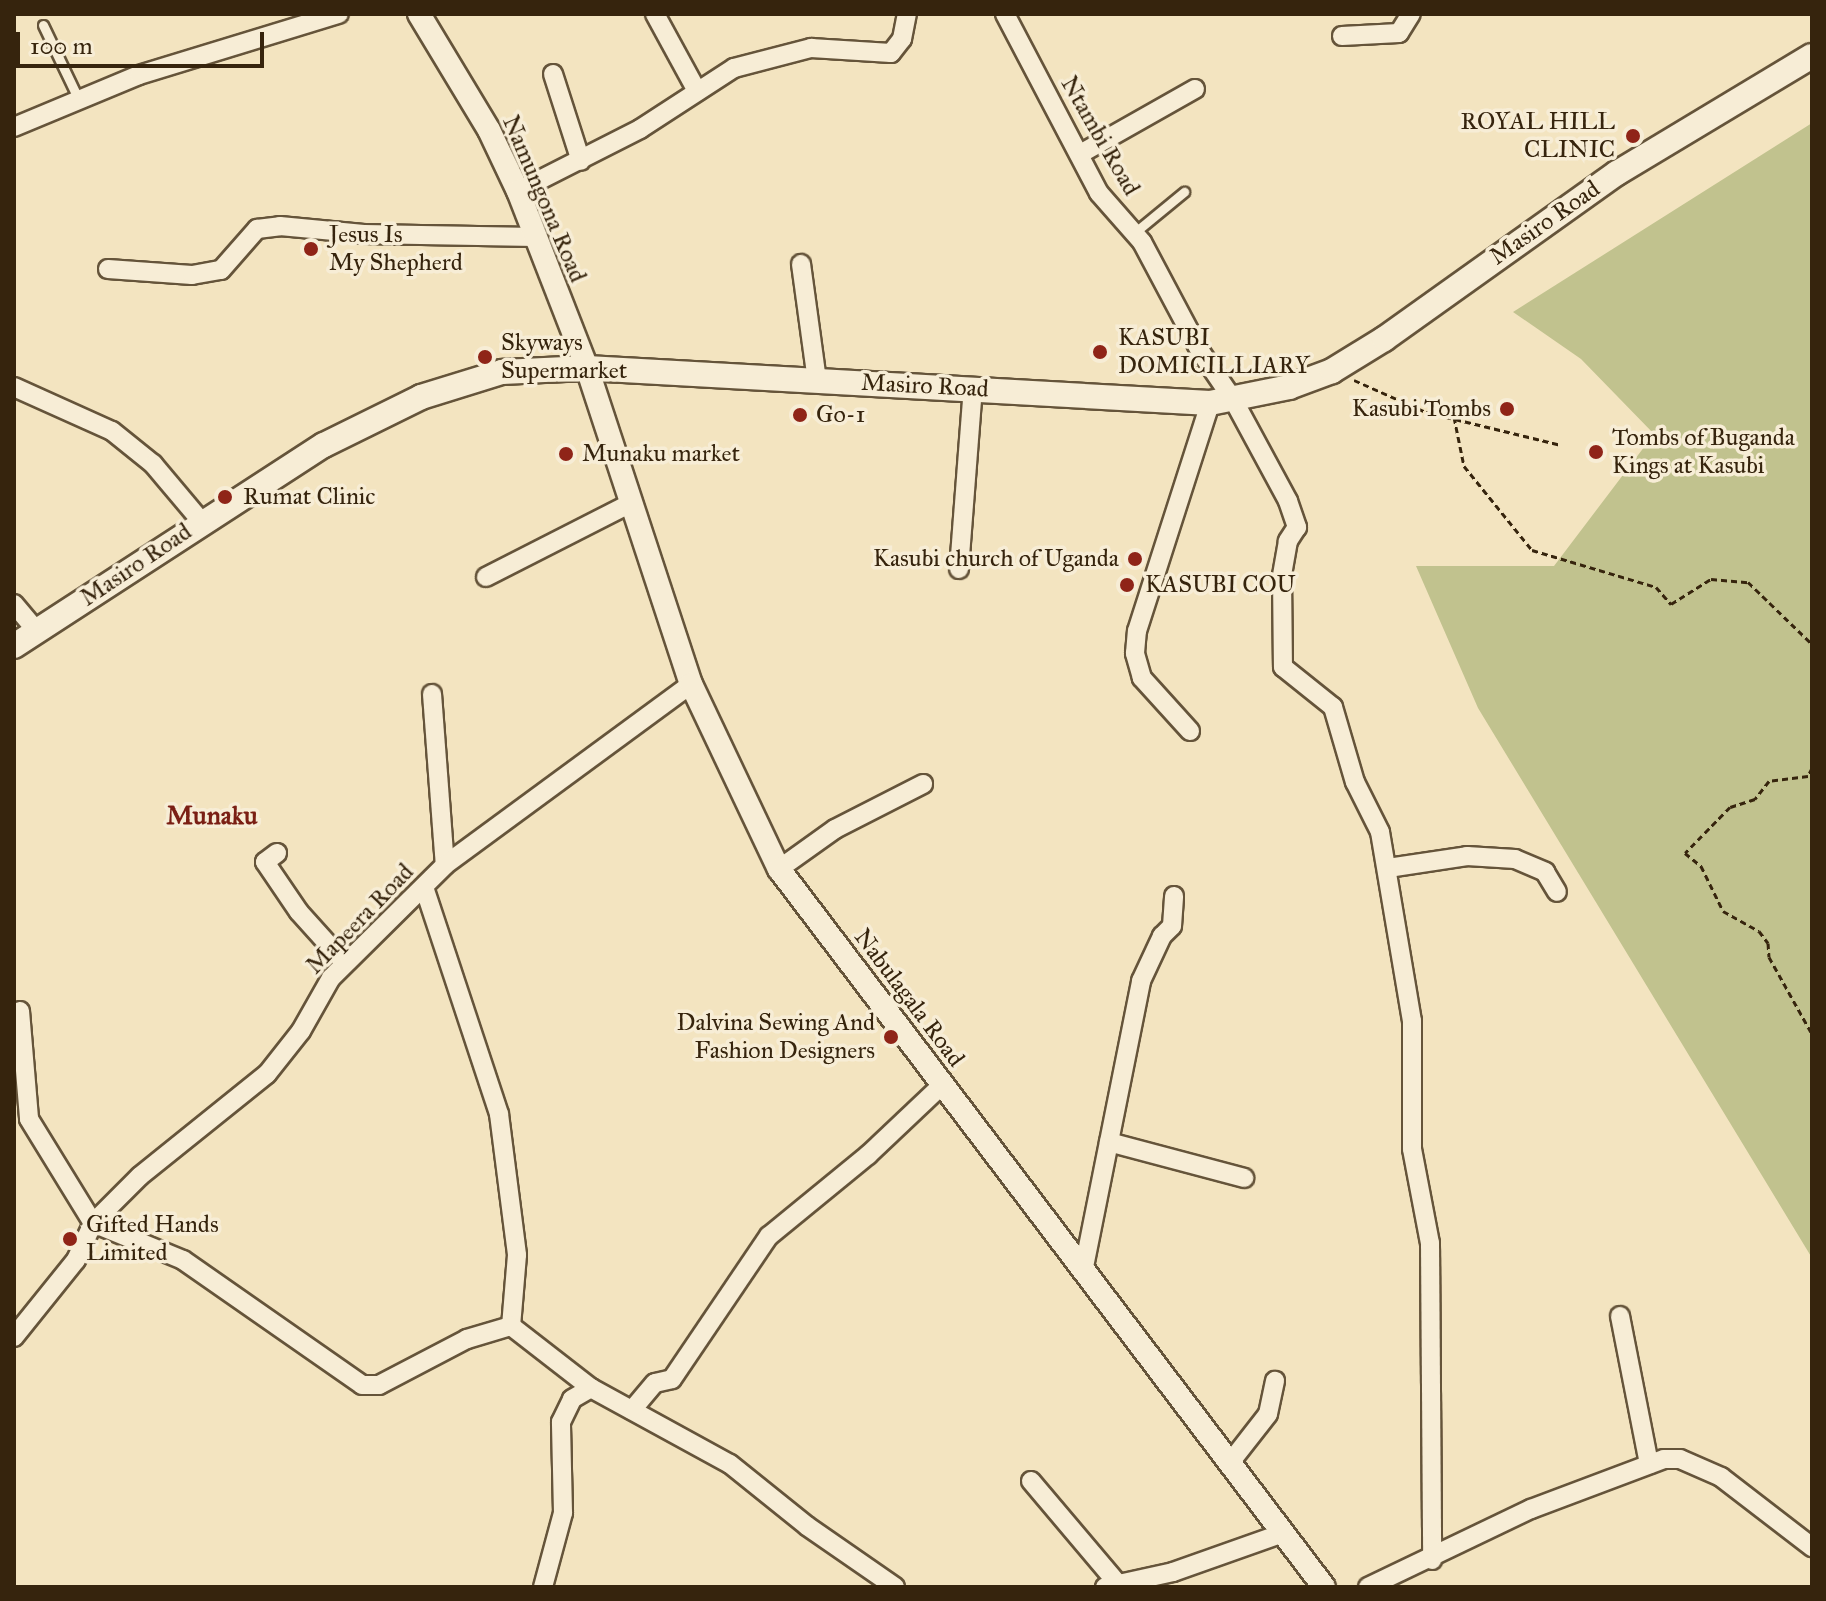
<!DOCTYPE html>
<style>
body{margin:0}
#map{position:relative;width:1826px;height:1601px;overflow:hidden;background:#f3e4c0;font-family:"IM FELL Great Primer",serif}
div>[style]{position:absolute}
.green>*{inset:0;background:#c1c28e}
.path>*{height:3px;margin-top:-1.5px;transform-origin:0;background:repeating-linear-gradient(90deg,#36240d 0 6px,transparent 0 10px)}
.roads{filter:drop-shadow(2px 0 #65543a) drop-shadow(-2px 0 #65543a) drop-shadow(0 2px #65543a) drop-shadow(0 -2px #65543a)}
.service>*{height:9px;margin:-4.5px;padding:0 4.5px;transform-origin:4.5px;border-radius:4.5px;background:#f7edd6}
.minor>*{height:18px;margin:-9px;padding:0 9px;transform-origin:9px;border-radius:9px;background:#f7edd6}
.tertiary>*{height:22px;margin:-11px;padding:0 11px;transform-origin:11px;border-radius:11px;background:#f7edd6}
.secondary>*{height:24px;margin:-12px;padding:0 12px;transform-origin:12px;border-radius:12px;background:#f7edd6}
.dots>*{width:22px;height:22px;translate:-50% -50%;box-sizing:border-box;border:4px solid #f7edd6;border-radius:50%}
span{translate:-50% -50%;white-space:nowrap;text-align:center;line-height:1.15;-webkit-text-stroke:7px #f7edd6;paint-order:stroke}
.poi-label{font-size:24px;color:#36240d}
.right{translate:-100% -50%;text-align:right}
.left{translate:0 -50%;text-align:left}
.street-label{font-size:24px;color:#36240d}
.neighbourhood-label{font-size:26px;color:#7a1f14;font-weight:700}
.frame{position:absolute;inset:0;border:16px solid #36240d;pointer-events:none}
.scale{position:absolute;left:16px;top:32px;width:248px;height:36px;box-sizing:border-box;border:4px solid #36240d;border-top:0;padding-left:10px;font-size:24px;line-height:28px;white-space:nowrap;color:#36240d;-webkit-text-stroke:6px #f7edd6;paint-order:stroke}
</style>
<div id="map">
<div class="green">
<i style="clip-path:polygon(1812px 123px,1812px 1258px,1478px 708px,1416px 566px,1554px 566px,1654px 434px,1581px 359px,1513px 312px)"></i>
</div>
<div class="path">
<i style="left:1354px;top:380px;width:79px;rotate:24deg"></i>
<i style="left:1426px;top:412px;width:139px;rotate:13.7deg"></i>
<i style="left:1454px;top:417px;width:50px;rotate:78.5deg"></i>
<i style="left:1464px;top:466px;width:108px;rotate:51deg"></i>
<i style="left:1532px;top:550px;width:129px;rotate:16.6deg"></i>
<i style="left:1656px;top:587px;width:23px;rotate:49deg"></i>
<i style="left:1671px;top:604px;width:47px;rotate:-32deg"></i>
<i style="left:1711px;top:579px;width:37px;rotate:5deg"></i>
<i style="left:1748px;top:582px;width:89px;rotate:44.1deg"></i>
<i style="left:1812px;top:768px;width:9px;rotate:117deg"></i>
<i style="left:1808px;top:776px;width:39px;rotate:173deg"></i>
<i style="left:1769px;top:781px;width:23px;rotate:128deg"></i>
<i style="left:1755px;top:799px;width:26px;rotate:162deg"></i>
<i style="left:1730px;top:807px;width:64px;rotate:134.4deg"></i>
<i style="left:1685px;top:853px;width:21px;rotate:39deg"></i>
<i style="left:1701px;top:866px;width:50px;rotate:63.9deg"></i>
<i style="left:1723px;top:911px;width:41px;rotate:29.1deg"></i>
<i style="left:1759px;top:931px;width:15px;rotate:53deg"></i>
<i style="left:1768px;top:943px;width:14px;rotate:86deg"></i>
<i style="left:1769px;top:957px;width:88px;rotate:60.8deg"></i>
</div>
<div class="roads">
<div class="service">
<i style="left:43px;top:25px;width:83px;rotate:64.4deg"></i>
<i style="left:1134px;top:233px;width:65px;rotate:-39.4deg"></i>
</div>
<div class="minor">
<i style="left:655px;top:14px;width:88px;rotate:61.4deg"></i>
<i style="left:1005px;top:14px;width:202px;rotate:62.3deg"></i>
<i style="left:1099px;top:193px;width:65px;rotate:48.7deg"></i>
<i style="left:1142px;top:242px;width:123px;rotate:62deg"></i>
<i style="left:1200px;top:351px;width:60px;rotate:55.8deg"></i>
<i style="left:1234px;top:401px;width:114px;rotate:61.6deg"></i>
<i style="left:1288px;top:501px;width:28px;rotate:71deg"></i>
<i style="left:1297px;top:527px;width:17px;rotate:123deg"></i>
<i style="left:1288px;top:541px;width:36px;rotate:100deg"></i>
<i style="left:1282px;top:576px;width:91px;rotate:89.4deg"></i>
<i style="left:1283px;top:667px;width:64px;rotate:38.7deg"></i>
<i style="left:1333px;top:707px;width:78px;rotate:73.7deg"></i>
<i style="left:1355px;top:782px;width:56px;rotate:63.4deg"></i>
<i style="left:1380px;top:832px;width:192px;rotate:80.4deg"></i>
<i style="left:1412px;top:1021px;width:128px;rotate:90deg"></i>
<i style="left:1412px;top:1149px;width:96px;rotate:79.2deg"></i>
<i style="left:1430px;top:1243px;width:317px;rotate:89.6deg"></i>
<i style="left:1342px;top:36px;width:57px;rotate:-3deg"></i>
<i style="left:1399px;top:33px;width:22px;rotate:-58deg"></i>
<i style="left:553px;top:74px;width:91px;rotate:72.2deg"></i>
<i style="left:14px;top:127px;width:135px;rotate:-22.6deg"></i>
<i style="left:139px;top:75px;width:209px;rotate:-17deg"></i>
<i style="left:1080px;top:154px;width:132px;rotate:-29.5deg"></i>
<i style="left:518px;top:191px;width:137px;rotate:-26.9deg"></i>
<i style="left:640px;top:129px;width:112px;rotate:-33deg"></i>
<i style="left:734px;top:68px;width:80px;rotate:-14.6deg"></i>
<i style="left:811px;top:48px;width:80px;rotate:3.6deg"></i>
<i style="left:891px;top:53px;width:18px;rotate:-52deg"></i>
<i style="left:902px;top:39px;width:25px;rotate:-79deg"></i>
<i style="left:801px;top:264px;width:118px;rotate:82.2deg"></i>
<i style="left:108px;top:269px;width:84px;rotate:4.1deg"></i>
<i style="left:192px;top:275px;width:29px;rotate:-10deg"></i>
<i style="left:221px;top:270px;width:55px;rotate:-48.7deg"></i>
<i style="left:257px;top:229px;width:23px;rotate:-7deg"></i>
<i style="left:280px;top:226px;width:84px;rotate:5.4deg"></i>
<i style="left:364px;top:234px;width:171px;rotate:1deg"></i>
<i style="left:14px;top:387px;width:107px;rotate:24.2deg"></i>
<i style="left:112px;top:431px;width:53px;rotate:38.8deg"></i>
<i style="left:153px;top:464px;width:75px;rotate:49.9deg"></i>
<i style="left:959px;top:569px;width:181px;rotate:-85.6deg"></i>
<i style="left:486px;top:577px;width:161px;rotate:-27deg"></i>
<i style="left:14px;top:604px;width:35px;rotate:50deg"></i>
<i style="left:432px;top:694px;width:171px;rotate:85.7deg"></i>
<i style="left:1190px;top:731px;width:72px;rotate:-132.2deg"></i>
<i style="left:1142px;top:678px;width:26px;rotate:-106deg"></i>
<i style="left:1135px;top:653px;width:22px;rotate:-85deg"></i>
<i style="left:1137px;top:631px;width:239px;rotate:-72.2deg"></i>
<i style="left:277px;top:853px;width:15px;rotate:143deg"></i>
<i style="left:265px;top:862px;width:60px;rotate:55.8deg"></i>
<i style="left:299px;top:912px;width:69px;rotate:48deg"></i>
<i style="left:1388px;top:868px;width:80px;rotate:-8.6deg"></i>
<i style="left:1467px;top:856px;width:48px;rotate:3.6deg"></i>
<i style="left:1515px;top:859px;width:33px;rotate:23deg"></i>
<i style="left:1545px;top:872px;width:23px;rotate:59deg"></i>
<i style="left:779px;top:869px;width:69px;rotate:-35.5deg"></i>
<i style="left:835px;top:829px;width:99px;rotate:-27.1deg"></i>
<i style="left:424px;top:887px;width:239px;rotate:71.7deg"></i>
<i style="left:499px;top:1114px;width:142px;rotate:82.7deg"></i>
<i style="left:517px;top:1255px;width:71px;rotate:94.8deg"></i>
<i style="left:511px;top:1326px;width:101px;rotate:37.8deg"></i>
<i style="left:591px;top:1388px;width:158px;rotate:28.7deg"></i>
<i style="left:730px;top:1464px;width:99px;rotate:38.8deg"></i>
<i style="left:807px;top:1526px;width:107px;rotate:34.7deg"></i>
<i style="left:20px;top:1011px;width:108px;rotate:85.2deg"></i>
<i style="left:29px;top:1119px;width:122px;rotate:58.4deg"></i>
<i style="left:93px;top:1223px;width:97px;rotate:22.3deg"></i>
<i style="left:183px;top:1260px;width:218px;rotate:34.9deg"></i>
<i style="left:362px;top:1385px;width:17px"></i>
<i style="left:379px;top:1385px;width:99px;rotate:-27.6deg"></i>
<i style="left:467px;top:1339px;width:46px;rotate:-16.5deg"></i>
<i style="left:1109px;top:1142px;width:140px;rotate:14.9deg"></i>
<i style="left:1083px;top:1272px;width:297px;rotate:-78.7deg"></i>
<i style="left:1141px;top:981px;width:50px;rotate:-65deg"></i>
<i style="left:1162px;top:936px;width:14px;rotate:-45deg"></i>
<i style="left:1172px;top:926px;width:30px;rotate:-86deg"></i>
<i style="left:1620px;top:1316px;width:151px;rotate:78.9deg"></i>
<i style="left:14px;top:1337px;width:99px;rotate:-51.2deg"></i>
<i style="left:76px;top:1260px;width:41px;rotate:-65.3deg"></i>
<i style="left:93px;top:1223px;width:66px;rotate:-45deg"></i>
<i style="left:140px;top:1176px;width:163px;rotate:-38.8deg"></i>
<i style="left:267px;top:1074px;width:55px;rotate:-51.7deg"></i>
<i style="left:301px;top:1031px;width:61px;rotate:-60.5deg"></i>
<i style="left:331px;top:978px;width:161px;rotate:-44.7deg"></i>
<i style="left:445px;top:865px;width:305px;rotate:-36.3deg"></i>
<i style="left:632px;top:1410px;width:35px;rotate:-50deg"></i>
<i style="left:655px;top:1383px;width:17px;rotate:-13deg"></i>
<i style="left:672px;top:1379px;width:173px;rotate:-55.9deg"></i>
<i style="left:769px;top:1236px;width:128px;rotate:-39.3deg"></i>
<i style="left:868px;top:1155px;width:102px;rotate:-43.4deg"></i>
<i style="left:1229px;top:1464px;width:63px;rotate:-52deg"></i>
<i style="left:1268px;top:1414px;width:34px;rotate:-78deg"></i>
<i style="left:1031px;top:1481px;width:135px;rotate:49.8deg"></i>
<i style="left:543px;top:1587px;width:77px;rotate:-74.9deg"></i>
<i style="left:563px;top:1513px;width:91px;rotate:-91.3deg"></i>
<i style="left:561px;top:1422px;width:25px;rotate:-64deg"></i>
<i style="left:572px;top:1399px;width:22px;rotate:-30deg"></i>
<i style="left:1105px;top:1587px;width:70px;rotate:-12.4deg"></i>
<i style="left:1173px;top:1572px;width:117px;rotate:-19.5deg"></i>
<i style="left:1368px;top:1587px;width:181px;rotate:-25.6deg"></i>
<i style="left:1531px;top:1509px;width:142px;rotate:-20.6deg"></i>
<i style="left:1664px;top:1459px;width:16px"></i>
<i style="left:1680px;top:1459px;width:45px;rotate:23.7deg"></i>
<i style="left:1721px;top:1477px;width:115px;rotate:37.6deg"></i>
</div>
<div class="tertiary">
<i style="left:419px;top:14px;width:135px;rotate:58.9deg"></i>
<i style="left:489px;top:130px;width:68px;rotate:64.6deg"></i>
<i style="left:518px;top:191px;width:190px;rotate:68.7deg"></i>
<i style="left:587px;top:368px;width:333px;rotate:71.8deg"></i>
<i style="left:691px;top:684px;width:205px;rotate:64.6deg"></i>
<i style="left:779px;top:869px;width:901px;rotate:52.8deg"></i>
</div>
<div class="secondary">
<i style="left:14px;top:646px;width:369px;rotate:-33deg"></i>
<i style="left:324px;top:445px;width:108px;rotate:-26.3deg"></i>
<i style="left:421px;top:397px;width:85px;rotate:-17.2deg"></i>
<i style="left:502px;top:372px;width:85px;rotate:-2.7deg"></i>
<i style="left:587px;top:368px;width:624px;rotate:3.22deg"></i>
<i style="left:1210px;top:403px;width:81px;rotate:-11.4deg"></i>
<i style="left:1289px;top:387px;width:46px;rotate:-20.4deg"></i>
<i style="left:1332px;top:371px;width:61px;rotate:-31.6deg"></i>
<i style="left:1384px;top:339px;width:286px;rotate:-35.5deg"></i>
<i style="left:1617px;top:173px;width:227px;rotate:-31deg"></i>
</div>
</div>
<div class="dots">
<i style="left:1633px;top:136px;background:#8f2418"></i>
<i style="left:311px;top:249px;background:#8f2418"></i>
<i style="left:1100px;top:352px;background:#8f2418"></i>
<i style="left:485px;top:357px;background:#8f2418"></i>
<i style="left:1507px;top:409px;background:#8f2418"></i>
<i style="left:800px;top:415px;background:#8f2418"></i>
<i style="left:1596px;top:452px;background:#8f2418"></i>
<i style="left:566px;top:454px;background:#8f2418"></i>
<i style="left:225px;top:497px;background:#8f2418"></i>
<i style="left:1135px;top:559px;background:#8f2418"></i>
<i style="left:1127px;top:585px;background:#8f2418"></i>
<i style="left:891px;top:1037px;background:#8f2418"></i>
<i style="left:70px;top:1239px;background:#8f2418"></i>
</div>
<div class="poi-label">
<span class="right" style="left:1615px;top:136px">ROYAL HILL<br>CLINIC</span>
<span class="left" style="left:329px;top:249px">Jesus Is<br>My Shepherd</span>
<span class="left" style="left:1118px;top:352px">KASUBI<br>DOMICILLIARY</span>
<span class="left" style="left:501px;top:357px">Skyways<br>Supermarket</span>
<span class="right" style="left:1491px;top:409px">Kasubi Tombs</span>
<span class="left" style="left:816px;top:415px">Go-1</span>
<span class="left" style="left:1612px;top:452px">Tombs of Buganda<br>Kings at Kasubi</span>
<span class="left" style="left:582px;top:454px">Munaku market</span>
<span class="left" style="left:243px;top:497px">Rumat Clinic</span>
<span class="right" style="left:1119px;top:559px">Kasubi church of Uganda</span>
<span class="left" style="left:1145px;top:585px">KASUBI COU</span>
<span class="right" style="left:875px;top:1037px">Dalvina Sewing And<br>Fashion Designers</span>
<span class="left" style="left:86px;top:1239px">Gifted Hands<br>Limited</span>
</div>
<div class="street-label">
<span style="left:1100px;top:136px;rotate:60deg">Ntambi Road</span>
<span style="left:544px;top:199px;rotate:67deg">Namungona Road</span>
<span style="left:1545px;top:223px;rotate:-35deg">Masiro Road</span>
<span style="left:925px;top:386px;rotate:3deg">Masiro Road</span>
<span style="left:136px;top:565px;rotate:-34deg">Masiro Road</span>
<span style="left:360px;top:919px;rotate:-46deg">Mapeera Road</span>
<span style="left:909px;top:998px;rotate:53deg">Nabulagala Road</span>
</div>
<div class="neighbourhood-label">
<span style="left:212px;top:816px">Munaku</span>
</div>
<div class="frame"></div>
<div class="scale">100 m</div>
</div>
